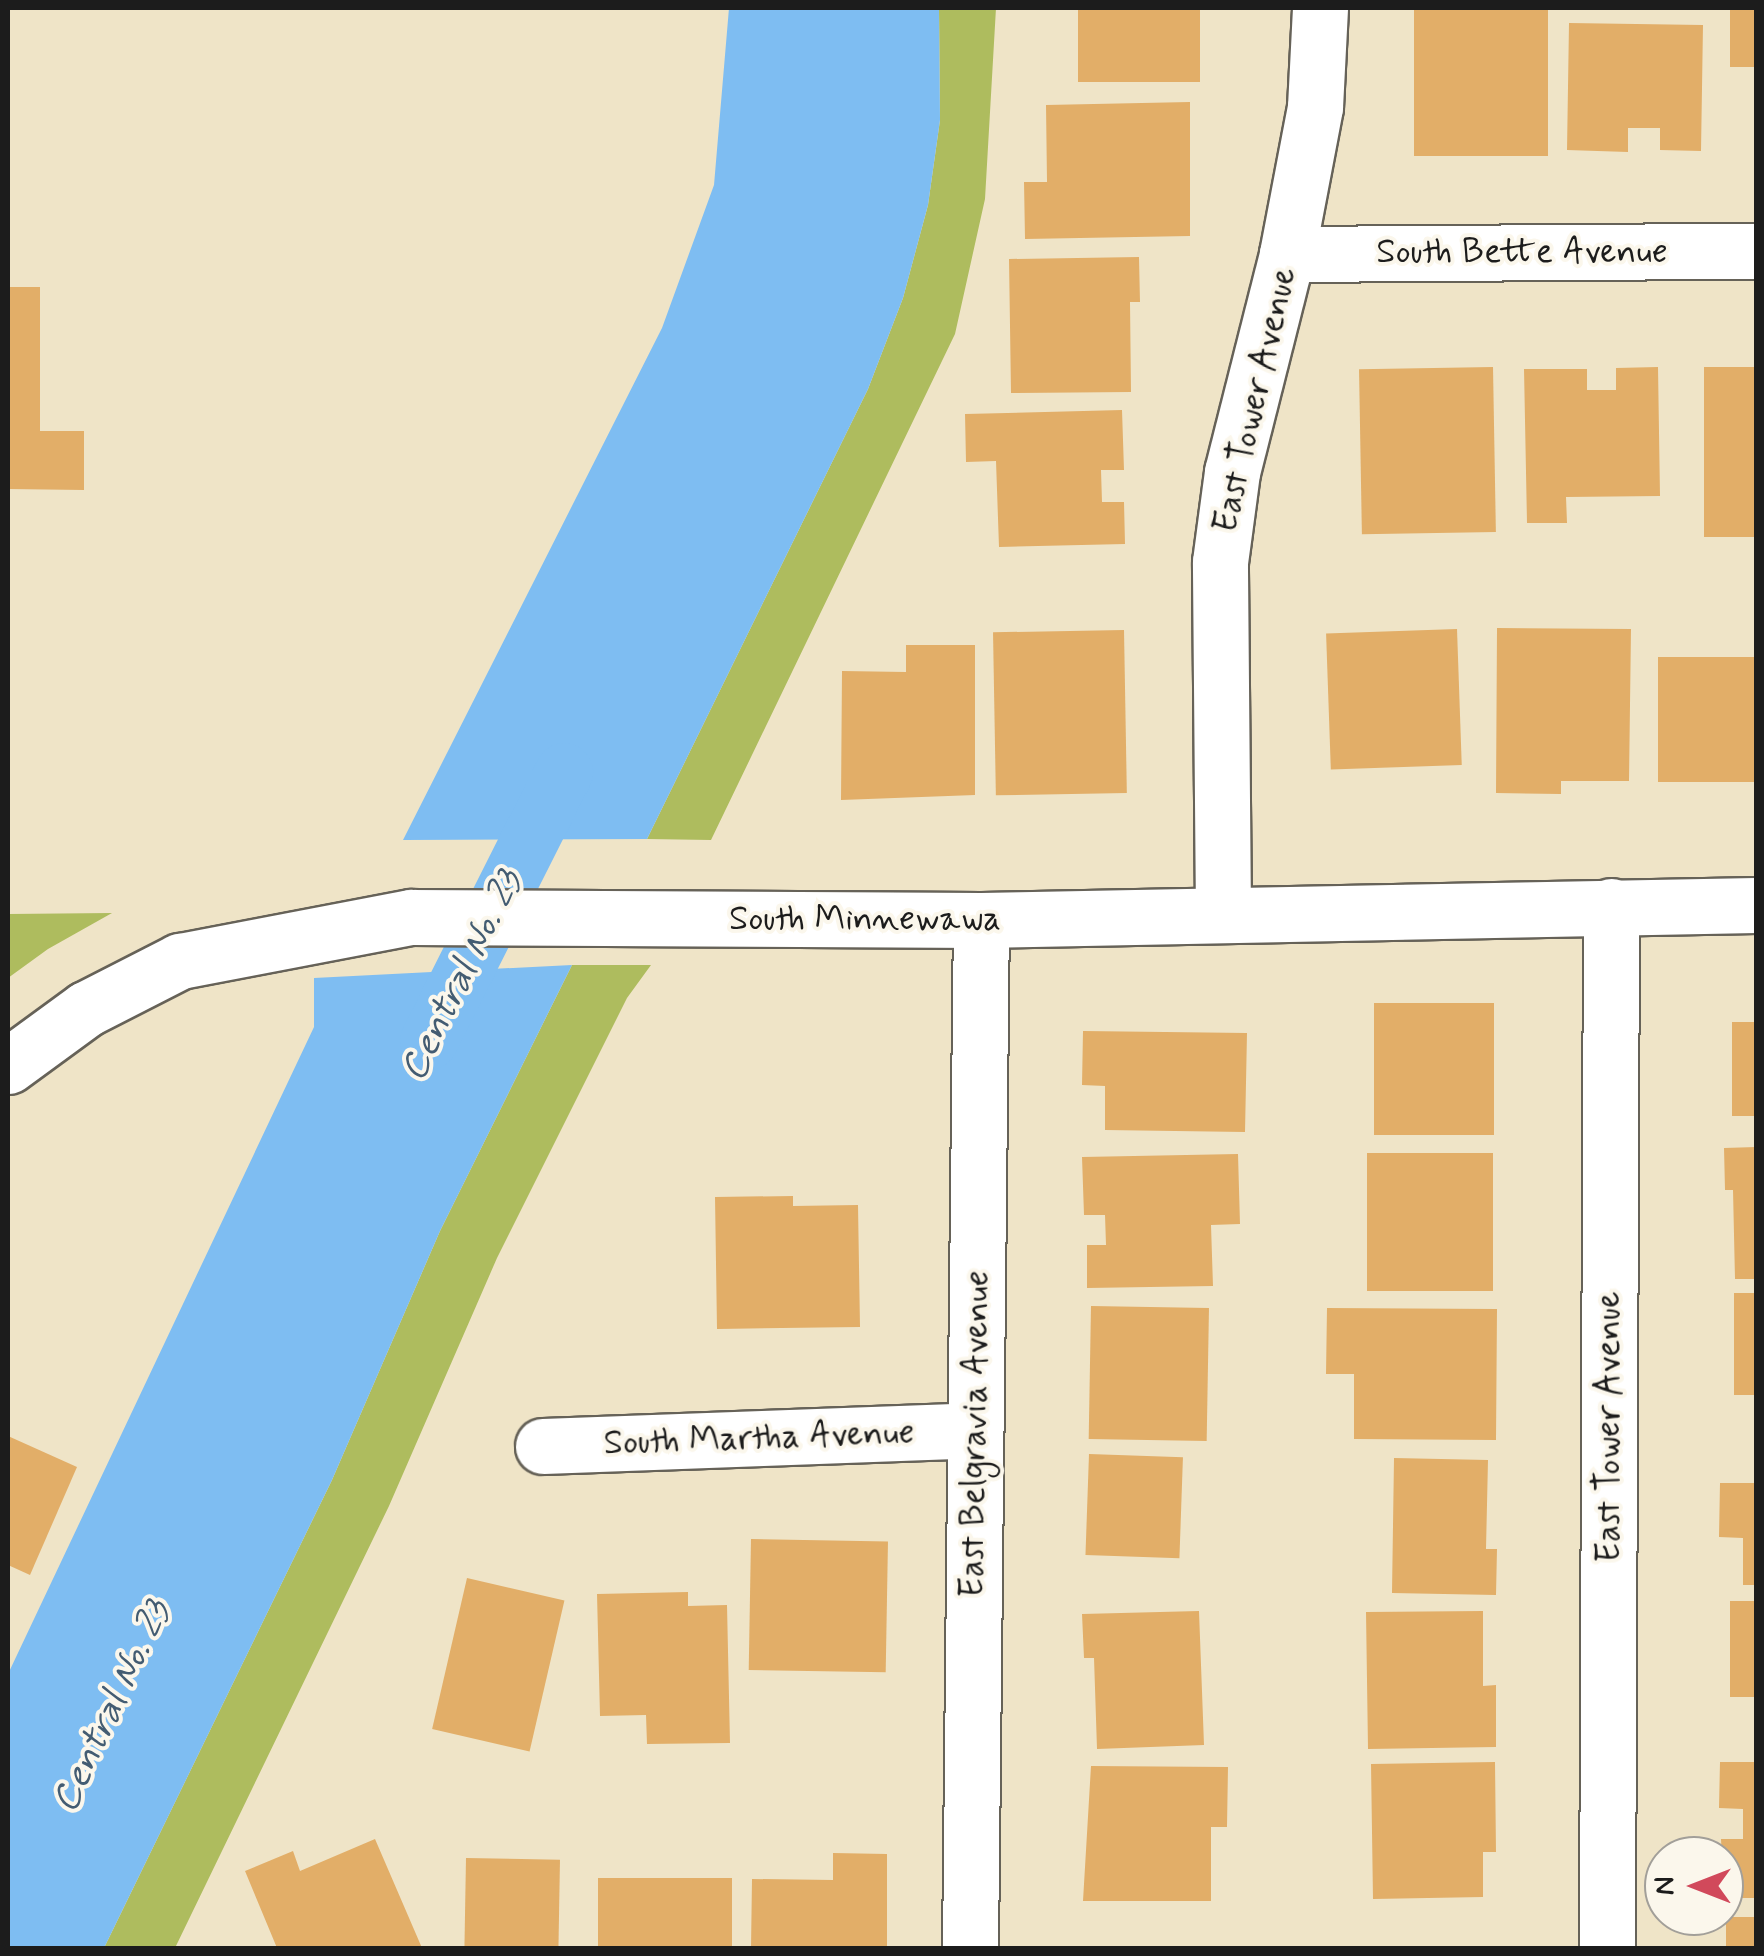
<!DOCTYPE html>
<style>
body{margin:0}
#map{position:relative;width:1764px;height:1956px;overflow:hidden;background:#efe4c7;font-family:Mynerve,sans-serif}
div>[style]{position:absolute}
.green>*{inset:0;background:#aebc5e}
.water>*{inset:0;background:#7ebdf2}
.canal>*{height:58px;margin:-29px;padding:0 29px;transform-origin:29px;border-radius:29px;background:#7ebdf2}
.building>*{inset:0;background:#e2ae68;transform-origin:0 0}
.roads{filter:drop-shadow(2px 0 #666258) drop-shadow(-2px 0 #666258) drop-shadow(0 2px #666258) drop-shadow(0 -2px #666258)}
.street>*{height:55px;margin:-27.5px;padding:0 27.5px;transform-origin:27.5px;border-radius:27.5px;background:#fff}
span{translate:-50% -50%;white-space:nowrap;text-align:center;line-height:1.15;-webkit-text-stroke:8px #fbf7ec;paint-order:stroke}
.street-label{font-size:35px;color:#1c1c1c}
.water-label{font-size:38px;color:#435c72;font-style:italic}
.frame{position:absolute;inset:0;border:10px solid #1c1c1c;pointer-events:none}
.north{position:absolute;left:1644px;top:1836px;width:100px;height:100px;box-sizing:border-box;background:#fbf7ec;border:2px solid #a29f99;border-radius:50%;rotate:270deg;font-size:28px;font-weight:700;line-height:40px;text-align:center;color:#1c1c1c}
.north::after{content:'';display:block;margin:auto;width:35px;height:45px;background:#d1495b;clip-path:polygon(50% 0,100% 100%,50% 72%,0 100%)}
</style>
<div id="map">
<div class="green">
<i style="clip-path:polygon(939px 8px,996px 8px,985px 199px,955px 334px,711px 840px,647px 839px,868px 389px,903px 298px,928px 205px,940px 120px)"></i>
<i style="clip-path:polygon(112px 913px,48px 949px,8px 978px,8px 914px)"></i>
<i style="clip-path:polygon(572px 965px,651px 965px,627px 998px,497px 1258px,389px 1506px,175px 1948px,104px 1948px,332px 1480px,440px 1231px)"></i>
</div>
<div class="water">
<i style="clip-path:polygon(729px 8px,939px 8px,940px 120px,928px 205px,903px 298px,868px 389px,647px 839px,403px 840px,662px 328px,714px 185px)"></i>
<i style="clip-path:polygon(572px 965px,440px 1231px,332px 1480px,104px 1948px,8px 1948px,8px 1674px,314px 1027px,314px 978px)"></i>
</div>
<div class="canal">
<i style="left:429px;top:1041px;width:301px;rotate:-63.3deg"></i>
</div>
<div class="building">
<i style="left:1078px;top:8px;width:122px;height:74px"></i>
<i style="left:1414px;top:8px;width:134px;height:148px"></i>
<i style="left:1730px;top:8px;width:26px;height:59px"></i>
<i style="clip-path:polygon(1569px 23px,1703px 25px,1701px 151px,1660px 150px,1660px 128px,1628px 128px,1628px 152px,1567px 150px)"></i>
<i style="clip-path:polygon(1190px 102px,1190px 236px,1025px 239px,1024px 182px,1047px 182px,1046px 105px)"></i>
<i style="clip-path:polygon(1139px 257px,1140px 302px,1130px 302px,1131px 392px,1011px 393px,1009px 259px)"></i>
<i style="clip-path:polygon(8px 287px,40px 287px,40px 431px,84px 431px,84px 490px,8px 489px)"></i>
<i style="left:1493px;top:367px;width:165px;height:134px;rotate:89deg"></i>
<i style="clip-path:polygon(1658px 367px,1660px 496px,1566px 497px,1567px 523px,1527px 523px,1524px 369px,1587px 369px,1587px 390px,1616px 390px,1616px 368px)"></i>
<i style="left:1756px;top:367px;width:170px;height:52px;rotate:90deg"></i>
<i style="clip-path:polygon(1122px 410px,1124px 470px,1101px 470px,1102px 502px,1124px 502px,1125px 544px,999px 547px,996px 461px,966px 462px,965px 414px)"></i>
<i style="clip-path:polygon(1497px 628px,1631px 629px,1629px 781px,1561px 781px,1561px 794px,1496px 793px)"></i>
<i style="left:1457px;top:629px;width:136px;height:131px;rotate:88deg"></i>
<i style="left:1124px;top:630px;width:163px;height:131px;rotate:89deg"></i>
<i style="clip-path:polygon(906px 645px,975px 645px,975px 795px,841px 800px,842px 671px,906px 672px)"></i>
<i style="left:1756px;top:657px;width:125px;height:98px;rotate:90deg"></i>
<i style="left:1374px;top:1003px;width:120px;height:132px"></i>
<i style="left:1732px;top:1022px;width:24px;height:94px"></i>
<i style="clip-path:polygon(1083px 1031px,1247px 1033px,1245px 1132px,1105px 1130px,1105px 1086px,1082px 1085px)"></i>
<i style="clip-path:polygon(1756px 1147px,1756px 1279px,1735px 1279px,1733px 1190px,1725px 1190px,1724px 1148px)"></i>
<i style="left:1367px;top:1153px;width:126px;height:138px"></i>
<i style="clip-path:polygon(1238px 1154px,1240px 1224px,1211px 1225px,1213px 1286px,1087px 1288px,1087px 1245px,1106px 1245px,1105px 1215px,1084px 1215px,1082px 1157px)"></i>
<i style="clip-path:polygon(793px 1196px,793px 1206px,858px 1205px,860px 1327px,717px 1329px,715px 1197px)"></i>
<i style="left:1734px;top:1293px;width:22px;height:102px"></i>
<i style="left:1091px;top:1306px;width:118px;height:133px;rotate:1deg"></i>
<i style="clip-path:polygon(1327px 1308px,1497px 1309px,1496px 1440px,1354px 1439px,1354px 1374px,1326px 1374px)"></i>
<i style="clip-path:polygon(8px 1436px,77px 1467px,30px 1575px,8px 1565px)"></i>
<i style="left:1089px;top:1454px;width:94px;height:101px;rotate:2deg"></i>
<i style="clip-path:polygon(1394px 1458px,1488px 1460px,1486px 1549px,1497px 1549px,1496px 1595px,1392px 1593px)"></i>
<i style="clip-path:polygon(1720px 1483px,1756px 1483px,1756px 1585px,1743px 1585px,1743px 1538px,1719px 1537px)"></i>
<i style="left:751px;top:1539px;width:137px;height:131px;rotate:1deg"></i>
<i style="left:467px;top:1578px;width:100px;height:155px;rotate:13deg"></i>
<i style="clip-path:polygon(688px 1592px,688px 1606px,727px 1605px,730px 1743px,647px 1744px,646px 1715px,600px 1716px,597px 1594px)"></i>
<i style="left:1730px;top:1601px;width:26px;height:96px"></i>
<i style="clip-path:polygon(1199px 1611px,1204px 1745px,1097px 1749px,1094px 1658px,1084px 1658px,1082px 1614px)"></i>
<i style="clip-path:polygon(1483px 1611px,1483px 1686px,1496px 1685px,1496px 1747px,1368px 1749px,1366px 1612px)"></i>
<i style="clip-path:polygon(1495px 1762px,1496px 1852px,1483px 1852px,1483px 1897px,1373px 1899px,1371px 1764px)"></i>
<i style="clip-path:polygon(1720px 1762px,1756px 1762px,1756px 1898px,1724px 1898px,1721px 1839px,1743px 1839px,1743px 1809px,1719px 1808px)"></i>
<i style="clip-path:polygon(1091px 1766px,1228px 1767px,1227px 1827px,1211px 1827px,1211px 1901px,1083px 1901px)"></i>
<i style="clip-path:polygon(375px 1839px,422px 1948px,277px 1948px,245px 1871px,293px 1851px,300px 1871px)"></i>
<i style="clip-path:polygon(833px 1853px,887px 1854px,887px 1948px,751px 1948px,752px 1879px,833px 1880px)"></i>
<i style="left:466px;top:1858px;width:94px;height:90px;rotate:1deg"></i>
<i style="left:598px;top:1878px;width:134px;height:70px"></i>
<i style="left:1726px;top:1917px;width:30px;height:31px"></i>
</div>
<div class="roads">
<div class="street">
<i style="left:1287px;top:254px;width:469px;rotate:-0.4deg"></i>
<i style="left:1223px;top:914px;width:352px;rotate:-90.5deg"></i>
<i style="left:1220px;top:562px;width:91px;rotate:-82.4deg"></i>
<i style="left:1232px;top:472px;width:225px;rotate:-75.8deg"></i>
<i style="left:1287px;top:254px;width:150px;rotate:-79.2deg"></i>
<i style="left:1315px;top:107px;width:99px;rotate:-87.1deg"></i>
<i style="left:8px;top:1066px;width:97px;rotate:-36.2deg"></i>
<i style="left:86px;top:1009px;width:106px;rotate:-27.1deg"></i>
<i style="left:180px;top:961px;width:235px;rotate:-10.8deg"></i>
<i style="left:411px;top:917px;width:570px;rotate:0.3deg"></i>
<i style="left:981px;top:920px;width:775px;rotate:-1.11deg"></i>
<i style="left:543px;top:1446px;width:432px;rotate:-2.1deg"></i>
<i style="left:970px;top:1948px;width:1028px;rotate:-89.39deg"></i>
<i style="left:1607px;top:1948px;width:1042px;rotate:-89.78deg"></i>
</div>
</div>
<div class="street-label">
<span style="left:1522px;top:252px">South Bette Avenue</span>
<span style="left:1255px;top:400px;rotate:-77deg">East Tower Avenue</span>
<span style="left:865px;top:919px">South Minnewawa</span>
<span style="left:1609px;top:1427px;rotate:-90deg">East Tower Avenue</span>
<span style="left:975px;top:1434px;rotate:-89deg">East Belgravia Avenue</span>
<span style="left:759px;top:1438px;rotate:-2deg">South Martha Avenue</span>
</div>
<div class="water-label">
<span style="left:462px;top:976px;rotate:-64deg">Central No. 23</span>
<span style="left:112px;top:1707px;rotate:-65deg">Central No. 23</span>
</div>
<div class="frame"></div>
<div class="north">N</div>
</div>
